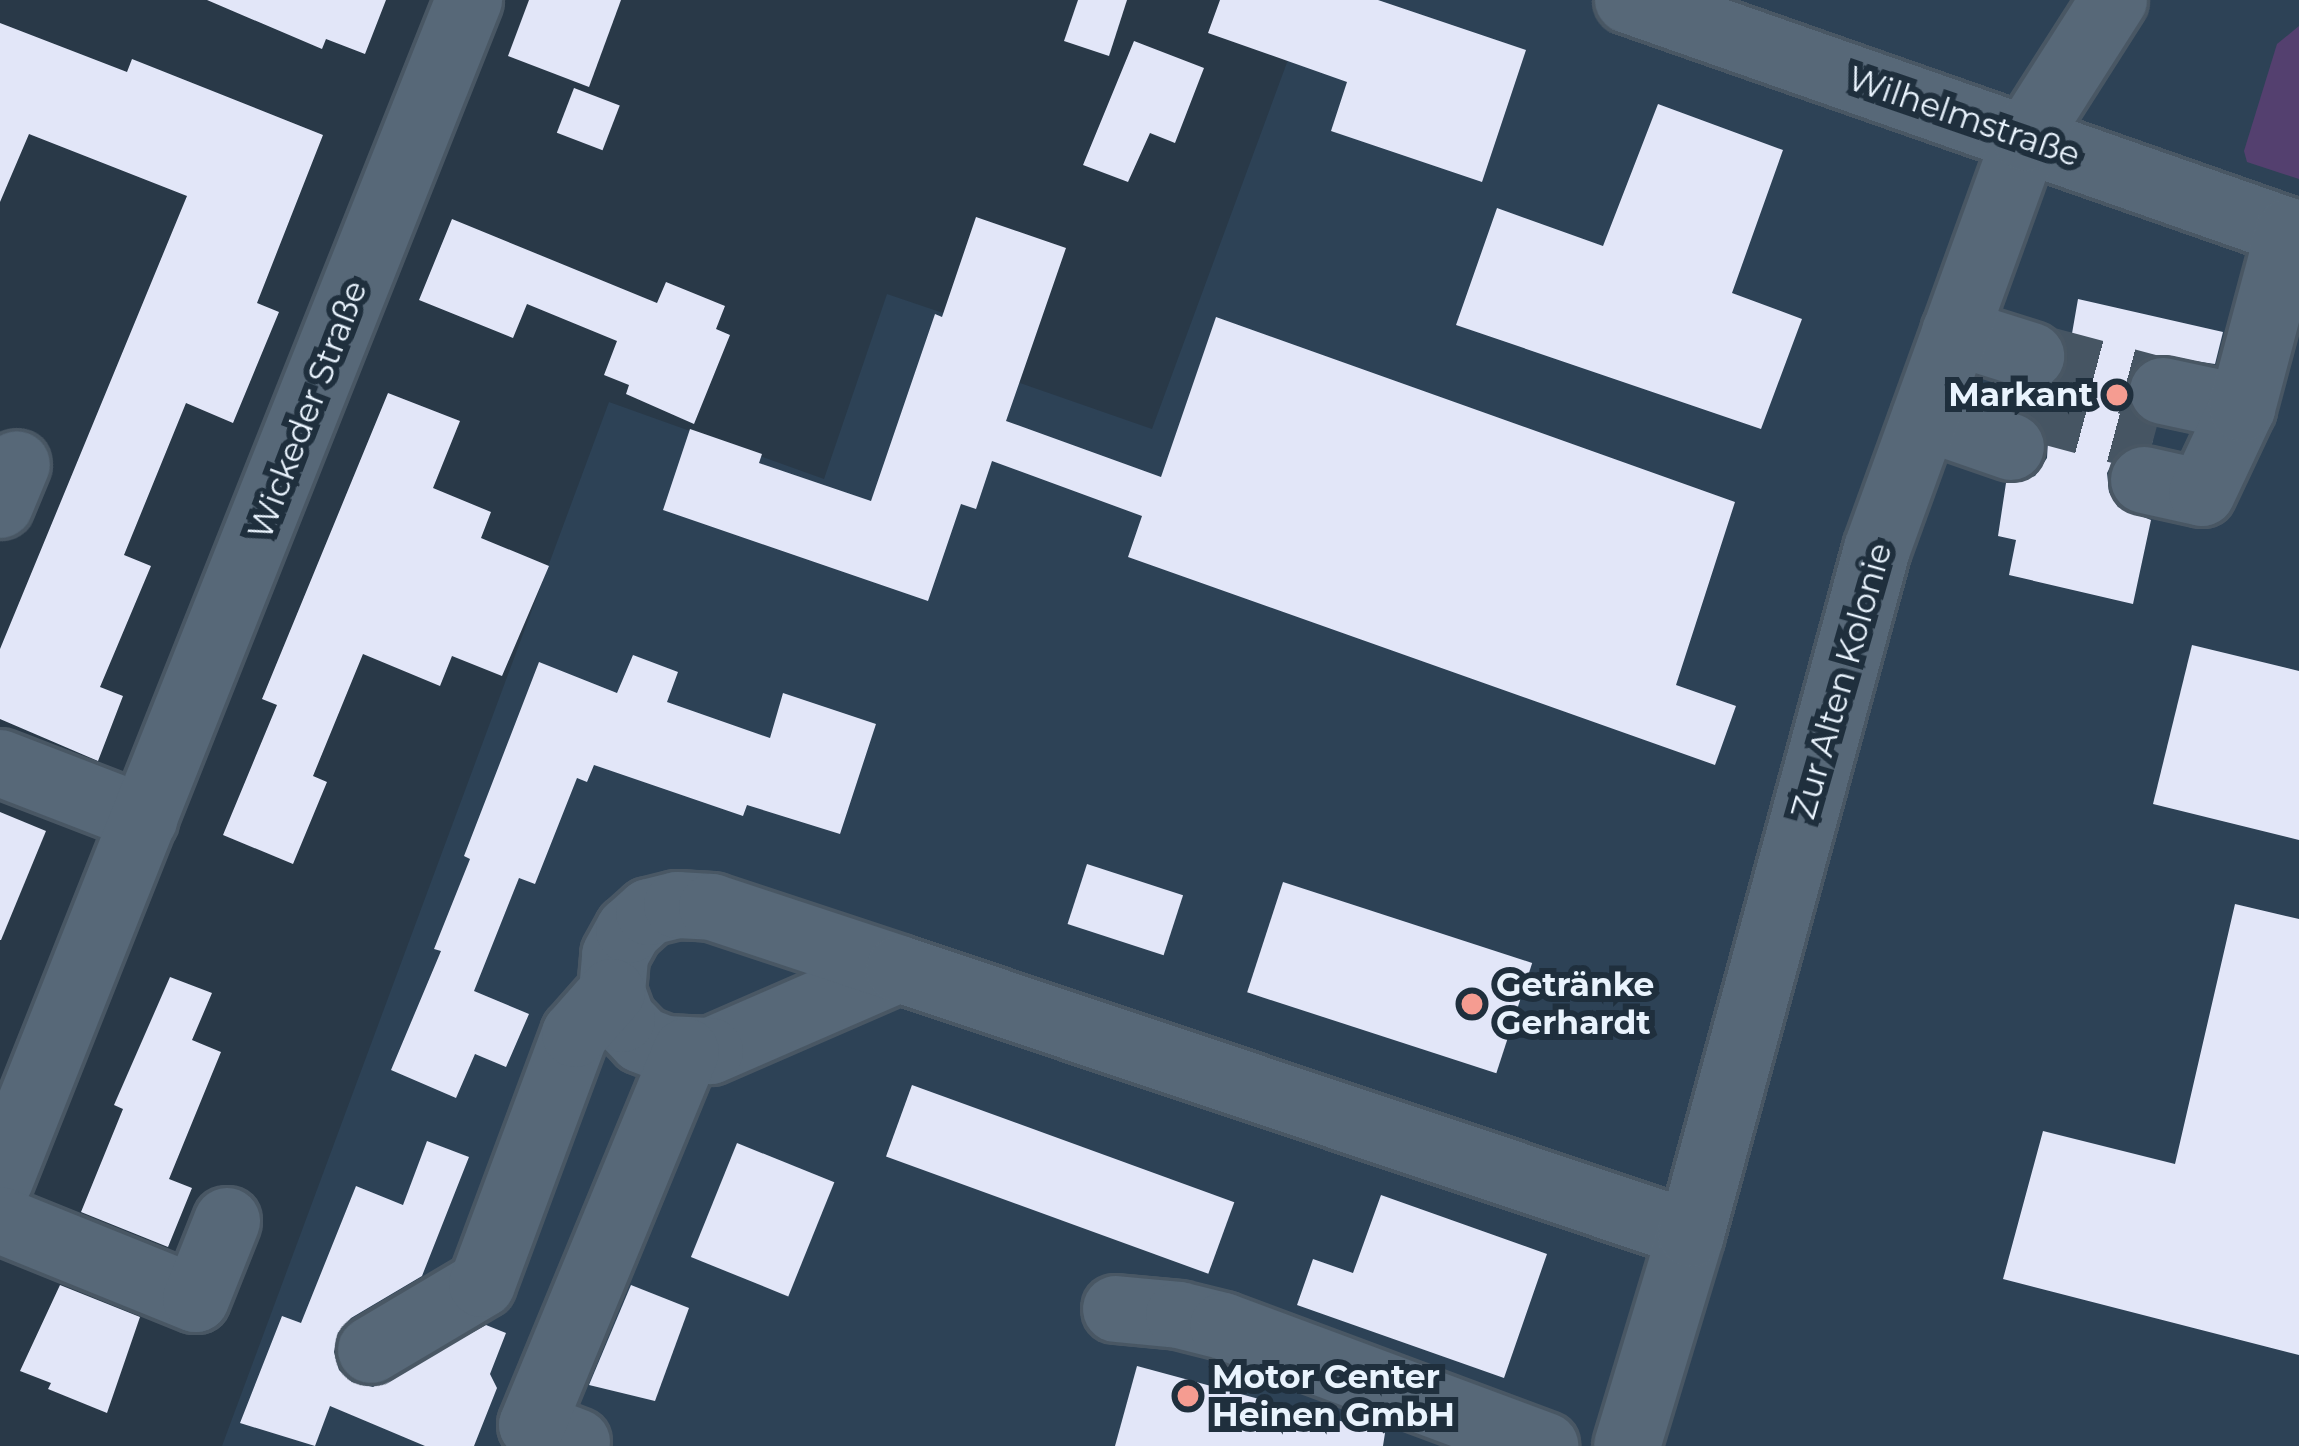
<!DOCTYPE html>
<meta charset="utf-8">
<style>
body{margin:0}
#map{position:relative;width:2299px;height:1446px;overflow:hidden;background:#293948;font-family:Montserrat,sans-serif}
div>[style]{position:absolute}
.built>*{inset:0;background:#2d4256}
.green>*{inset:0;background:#54406f}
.building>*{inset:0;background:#e2e6f8;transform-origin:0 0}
.minor-tunnel>*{height:66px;margin-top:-33px;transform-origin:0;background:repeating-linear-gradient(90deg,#465563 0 66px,transparent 0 99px)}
.roads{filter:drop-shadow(3px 0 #495764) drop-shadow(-3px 0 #495764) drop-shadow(0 3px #495764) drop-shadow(0 -3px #495764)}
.minor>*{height:66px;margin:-33px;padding:0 33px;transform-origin:33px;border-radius:33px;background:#576878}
.dots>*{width:33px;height:33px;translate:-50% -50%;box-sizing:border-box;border:6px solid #1f2f3d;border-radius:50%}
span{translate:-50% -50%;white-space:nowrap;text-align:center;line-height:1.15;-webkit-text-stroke:12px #1f2f3d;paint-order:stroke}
.street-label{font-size:33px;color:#e9f3fd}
.poi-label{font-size:33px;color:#e9f3fd;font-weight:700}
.right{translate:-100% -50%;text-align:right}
.left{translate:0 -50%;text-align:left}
</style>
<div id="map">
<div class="built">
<i style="clip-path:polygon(1310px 0,2299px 0,2299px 1446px,222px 1446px,609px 402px,824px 479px,887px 294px,943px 313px,1020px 383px,1152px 429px)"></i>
</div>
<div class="green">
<i style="clip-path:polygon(2299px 26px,2299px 179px,2247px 162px,2244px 151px,2277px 44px)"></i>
</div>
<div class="building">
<i style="clip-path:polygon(207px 0,386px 0,365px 54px,326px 39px,322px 49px)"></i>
<i style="clip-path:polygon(529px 0,621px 0,589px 87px,508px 56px)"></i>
<i style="clip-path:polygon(1078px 0,1127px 0,1109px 56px,1064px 41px)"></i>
<i style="clip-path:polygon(1220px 0,1378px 0,1526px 50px,1482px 182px,1331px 131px,1347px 82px,1208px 33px)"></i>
<i style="clip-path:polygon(0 23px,127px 72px,132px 59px,323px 135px,257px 303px,279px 312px,233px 423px,186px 403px,124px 555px,151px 566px,100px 687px,123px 696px,98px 761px,0 719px,0 649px,187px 196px,29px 134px,0 202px)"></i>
<i style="clip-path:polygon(1134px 41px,1204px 68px,1175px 143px,1150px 133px,1128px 182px,1083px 165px)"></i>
<i style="left:574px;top:88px;width:49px;height:48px;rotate:21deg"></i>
<i style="clip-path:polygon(1658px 104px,1783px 150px,1732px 293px,1802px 319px,1761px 429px,1456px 325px,1497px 208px,1603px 246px)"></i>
<i style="clip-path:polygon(976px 217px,1066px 248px,1006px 421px,1161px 477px,1216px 317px,1735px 502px,1676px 685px,1736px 706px,1715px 765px,1128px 557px,1142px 516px,992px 461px,976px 509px,961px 504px,928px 601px,663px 510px,690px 429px,762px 454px,759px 463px,871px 501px,935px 314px,942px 317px)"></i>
<i style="clip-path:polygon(452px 219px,657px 303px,666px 282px,725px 306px,716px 329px,730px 335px,694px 424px,626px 394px,629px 385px,604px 375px,617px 341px,527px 304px,513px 338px,419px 300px)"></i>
<i style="clip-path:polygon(2078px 299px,2223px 332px,2215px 364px,2153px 355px,2136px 365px,2127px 382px,2128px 404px,2139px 419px,2155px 428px,2152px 443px,2134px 444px,2117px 454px,2107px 473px,2109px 492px,2118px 507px,2151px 520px,2133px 604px,2009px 575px,2016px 540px,1998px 536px,2006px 483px,2035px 476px,2047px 458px,2048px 441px,2040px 423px,2019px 410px,2023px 392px,2055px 384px,2066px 368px)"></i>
<i style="clip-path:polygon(388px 393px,460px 421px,433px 488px,491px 512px,481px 538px,549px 566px,502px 676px,452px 656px,440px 686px,363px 654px,313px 776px,327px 782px,293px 864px,223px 835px,277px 705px,262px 699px)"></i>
<i style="clip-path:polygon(2192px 645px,2299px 671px,2299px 840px,2153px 804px)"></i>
<i style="clip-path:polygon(633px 655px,678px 672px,667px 702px,770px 738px,783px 693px,876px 724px,840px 834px,747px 805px,743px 816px,594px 765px,587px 782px,577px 778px,535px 884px,519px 878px,474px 991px,529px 1014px,506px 1067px,475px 1054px,456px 1098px,391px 1070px,441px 951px,434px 949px,470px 859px,464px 856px,539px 662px,617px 693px)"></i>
<i style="clip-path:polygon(0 812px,46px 831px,1px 940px,0 940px)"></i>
<i style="left:1087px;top:864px;width:101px;height:63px;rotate:18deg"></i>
<i style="left:1283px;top:882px;width:262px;height:116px;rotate:18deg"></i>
<i style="clip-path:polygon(2235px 904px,2299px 919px,2299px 1355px,2003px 1279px,2043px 1131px,2175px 1164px)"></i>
<i style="clip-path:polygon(170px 977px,212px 993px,192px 1040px,221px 1052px,169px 1179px,192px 1188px,168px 1247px,81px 1212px,123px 1109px,114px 1105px)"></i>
<i style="left:912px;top:1085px;width:343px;height:76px;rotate:20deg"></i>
<i style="clip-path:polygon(427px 1141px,469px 1157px,422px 1276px,351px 1318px,338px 1333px,334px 1352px,339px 1370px,352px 1382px,373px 1387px,486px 1325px,506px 1333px,490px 1374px,497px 1388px,474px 1446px,425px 1446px,330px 1406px,315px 1446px,240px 1423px,282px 1316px,301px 1323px,356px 1186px,403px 1205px)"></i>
<i style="left:737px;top:1143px;width:105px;height:123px;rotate:22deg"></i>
<i style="clip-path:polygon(1381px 1195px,1547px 1254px,1504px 1378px,1297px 1305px,1313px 1259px,1353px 1273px)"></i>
<i style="clip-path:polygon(60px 1285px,140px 1317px,107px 1413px,48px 1389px,51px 1383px,20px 1371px)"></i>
<i style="clip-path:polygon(631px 1285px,689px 1308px,655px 1401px,589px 1385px)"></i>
<i style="clip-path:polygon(1137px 1366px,1385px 1433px,1383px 1446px,1115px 1446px)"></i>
</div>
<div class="minor-tunnel">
<i style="left:2031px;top:356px;width:137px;rotate:14.9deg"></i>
<i style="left:2020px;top:404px;width:138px;rotate:15.1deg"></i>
</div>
<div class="roads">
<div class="minor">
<i style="left:1628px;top:0;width:711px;rotate:19.3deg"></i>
<i style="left:1955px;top:332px;width:80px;rotate:17.5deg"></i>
<i style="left:2163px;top:391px;width:81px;rotate:12.1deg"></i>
<i style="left:1925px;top:417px;width:91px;rotate:19.2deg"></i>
<i style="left:2144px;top:480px;width:59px;rotate:12.6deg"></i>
<i style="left:2202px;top:493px;width:94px;rotate:-64.8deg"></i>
<i style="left:2242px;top:408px;width:183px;rotate:-75.1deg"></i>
<i style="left:0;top:505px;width:44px;rotate:-67.5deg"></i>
<i style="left:0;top:763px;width:155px;rotate:21.1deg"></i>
<i style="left:899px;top:969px;width:206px;rotate:156.5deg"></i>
<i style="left:710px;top:1051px;width:45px;rotate:-177.5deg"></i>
<i style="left:665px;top:1049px;width:25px;rotate:-159deg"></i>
<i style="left:642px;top:1040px;width:29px;rotate:-134deg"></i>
<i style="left:622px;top:1019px;width:29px;rotate:-110deg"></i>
<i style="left:612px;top:992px;width:37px;rotate:-85deg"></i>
<i style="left:615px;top:955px;width:29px;rotate:-61deg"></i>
<i style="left:629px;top:930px;width:27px;rotate:-42deg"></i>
<i style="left:649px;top:912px;width:29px;rotate:-14deg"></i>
<i style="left:677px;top:905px;width:35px;rotate:3deg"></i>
<i style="left:712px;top:907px;width:197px;rotate:18.3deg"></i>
<i style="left:899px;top:969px;width:835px;rotate:18.5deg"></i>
<i style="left:0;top:1180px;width:1270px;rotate:-68.32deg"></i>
<i style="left:0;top:1220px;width:211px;rotate:22deg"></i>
<i style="left:196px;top:1299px;width:84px;rotate:-68.3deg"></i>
<i style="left:1116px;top:1309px;width:63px;rotate:5.4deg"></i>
<i style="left:1179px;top:1315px;width:45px;rotate:14deg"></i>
<i style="left:1223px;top:1326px;width:344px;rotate:20.4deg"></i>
<i style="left:371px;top:1350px;width:129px;rotate:-30.7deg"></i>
<i style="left:482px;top:1284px;width:267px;rotate:-69.6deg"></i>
<i style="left:575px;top:1034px;width:56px;rotate:-48.6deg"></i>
<i style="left:577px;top:1442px;width:48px;rotate:-159.3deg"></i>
<i style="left:532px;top:1425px;width:404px;rotate:-67.6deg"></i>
<i style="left:1627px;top:1446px;width:221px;rotate:-73.2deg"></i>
<i style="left:1691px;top:1234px;width:710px;rotate:-74.81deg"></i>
<i style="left:1877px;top:549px;width:437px;rotate:-70.1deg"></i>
<i style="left:2026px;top:138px;width:164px;rotate:-57.5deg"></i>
</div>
</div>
<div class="dots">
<i style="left:2117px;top:395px;background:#f59c91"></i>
<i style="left:1472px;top:1004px;background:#f59c91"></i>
<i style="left:1188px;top:1396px;background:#f59c91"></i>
</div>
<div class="street-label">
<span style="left:1964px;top:117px;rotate:19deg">Wilhelmstraße</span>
<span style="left:308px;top:410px;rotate:-69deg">Wickeder Straße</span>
<span style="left:1842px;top:681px;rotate:-74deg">Zur Alten Kolonie</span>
</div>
<div class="poi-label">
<span class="right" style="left:2093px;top:395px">Markant</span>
<span class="left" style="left:1496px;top:1004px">Getränke<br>Gerhardt</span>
<span class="left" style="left:1212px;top:1396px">Motor Center<br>Heinen GmbH</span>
</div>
</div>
